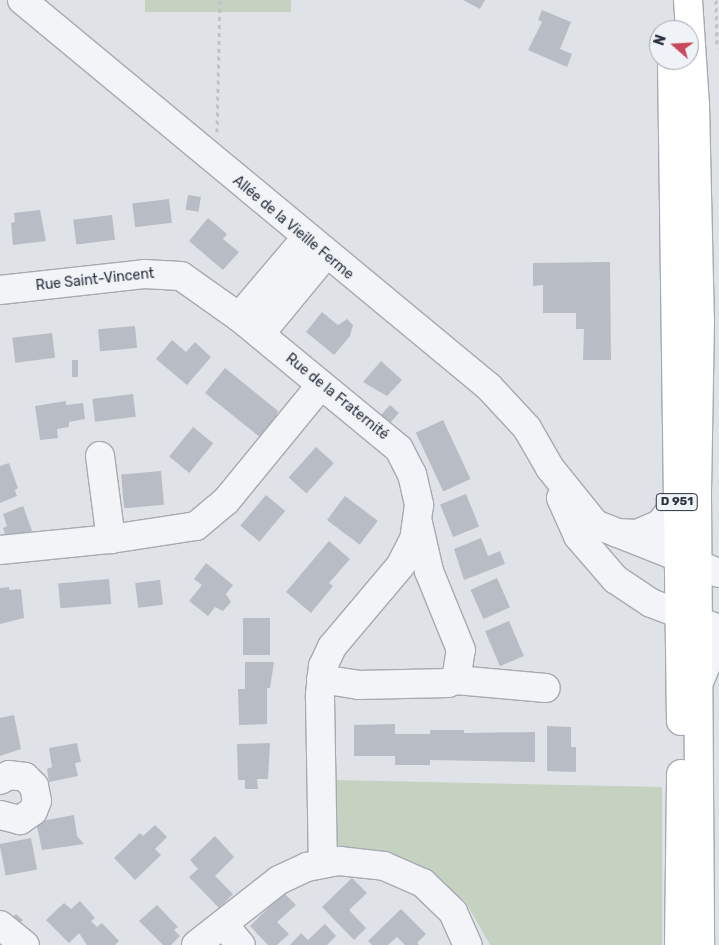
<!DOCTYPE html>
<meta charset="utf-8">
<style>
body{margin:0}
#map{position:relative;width:719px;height:945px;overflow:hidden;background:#dfe3e8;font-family:Rubik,sans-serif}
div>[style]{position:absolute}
.green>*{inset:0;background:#c5d2c1;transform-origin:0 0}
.building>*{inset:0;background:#b7bcc5;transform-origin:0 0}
.path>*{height:3px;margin-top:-1.5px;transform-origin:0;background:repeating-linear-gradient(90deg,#bec1c7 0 4px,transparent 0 8px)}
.roads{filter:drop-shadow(1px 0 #a5aab2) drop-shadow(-1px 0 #a5aab2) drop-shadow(0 1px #a5aab2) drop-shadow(0 -1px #a5aab2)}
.minor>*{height:28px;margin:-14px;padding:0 14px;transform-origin:14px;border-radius:14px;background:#f2f4f7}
.major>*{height:28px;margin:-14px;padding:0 14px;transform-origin:14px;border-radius:14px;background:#fff}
span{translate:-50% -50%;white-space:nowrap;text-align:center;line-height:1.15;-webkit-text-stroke:4px #eff2f6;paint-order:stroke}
.shield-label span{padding:1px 4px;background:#eff2f6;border:1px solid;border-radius:4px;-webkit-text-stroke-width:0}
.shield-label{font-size:12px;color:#29313f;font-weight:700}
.street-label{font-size:14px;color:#29313f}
.north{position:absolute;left:649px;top:20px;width:50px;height:50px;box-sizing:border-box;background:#eff2f6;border:1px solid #a0a5ad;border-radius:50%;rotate:289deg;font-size:14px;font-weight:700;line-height:20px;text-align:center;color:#29313f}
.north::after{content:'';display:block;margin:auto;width:18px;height:22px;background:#c9485c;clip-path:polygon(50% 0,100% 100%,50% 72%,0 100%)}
</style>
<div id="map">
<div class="green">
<i style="left:145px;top:0;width:146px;height:12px"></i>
<i style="clip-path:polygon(334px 780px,662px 787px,662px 945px,490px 945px,465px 901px,421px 869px,332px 843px)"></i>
</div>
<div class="building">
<i style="clip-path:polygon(463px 0,485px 0,480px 9px)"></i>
<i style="clip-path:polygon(542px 10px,571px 22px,560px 49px,572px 54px,567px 67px,528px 50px,542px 22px,538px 20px)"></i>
<i style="left:188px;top:195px;width:13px;height:15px;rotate:9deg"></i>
<i style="left:169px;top:199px;width:24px;height:37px;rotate:83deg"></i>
<i style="clip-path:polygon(40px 210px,46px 241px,13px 245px,11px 223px,15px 222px,14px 213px)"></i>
<i style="left:112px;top:215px;width:25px;height:39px;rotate:83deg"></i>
<i style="clip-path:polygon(208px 218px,227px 234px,223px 239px,239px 252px,223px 270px,189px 241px)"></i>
<i style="clip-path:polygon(610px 262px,611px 360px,583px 360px,584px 329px,576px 329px,576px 313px,543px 313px,543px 285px,533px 286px,533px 263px)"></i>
<i style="clip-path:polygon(322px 312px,338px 325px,347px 319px,353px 325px,350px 336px,334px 355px,306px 332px)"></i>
<i style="left:135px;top:326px;width:22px;height:37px;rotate:85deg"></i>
<i style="left:52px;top:333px;width:25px;height:40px;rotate:83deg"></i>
<i style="clip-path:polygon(172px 340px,186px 352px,195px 342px,211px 357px,187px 385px,156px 359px)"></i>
<i style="left:72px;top:360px;width:6px;height:17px"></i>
<i style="clip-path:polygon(381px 361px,402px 380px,387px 396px,363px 382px)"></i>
<i style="clip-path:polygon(225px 368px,278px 411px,273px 424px,261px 438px,205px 393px)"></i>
<i style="left:133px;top:394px;width:23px;height:41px;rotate:83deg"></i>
<i style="clip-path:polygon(66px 401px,66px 405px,83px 403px,85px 419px,69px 422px,69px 427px,57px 429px,58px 438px,40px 440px,35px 406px)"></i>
<i style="left:390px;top:405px;width:12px;height:17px;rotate:42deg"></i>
<i style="left:443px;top:420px;width:65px;height:30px;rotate:65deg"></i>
<i style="left:193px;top:427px;width:26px;height:38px;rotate:39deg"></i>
<i style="left:316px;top:447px;width:24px;height:41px;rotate:42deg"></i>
<i style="clip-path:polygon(9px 463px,18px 488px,15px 490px,17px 496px,0 503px,0 466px)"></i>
<i style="left:161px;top:471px;width:34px;height:40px;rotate:85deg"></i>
<i style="left:466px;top:494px;width:35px;height:28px;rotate:68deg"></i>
<i style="left:266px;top:495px;width:25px;height:40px;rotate:40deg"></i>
<i style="left:345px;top:496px;width:41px;height:30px;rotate:37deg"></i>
<i style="clip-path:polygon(23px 506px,32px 531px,7px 540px,3px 528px,7px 526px,3px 514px)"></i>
<i style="clip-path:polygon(481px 538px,488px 556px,500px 551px,505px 564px,464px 580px,454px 549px)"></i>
<i style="clip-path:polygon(329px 541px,350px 559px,329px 583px,333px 586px,311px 613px,286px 592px)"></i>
<i style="clip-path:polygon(206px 563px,233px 585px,226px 594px,231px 602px,223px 611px,215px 607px,208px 616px,189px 601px,202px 585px,194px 579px)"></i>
<i style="left:497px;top:578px;width:32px;height:29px;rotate:66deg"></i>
<i style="left:109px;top:579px;width:25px;height:51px;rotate:85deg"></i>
<i style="left:160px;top:580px;width:25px;height:25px;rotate:83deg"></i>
<i style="clip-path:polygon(9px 587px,9px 590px,21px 589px,24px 618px,0 624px,0 588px)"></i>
<i style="left:243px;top:618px;width:27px;height:37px"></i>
<i style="left:509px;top:621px;width:38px;height:26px;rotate:67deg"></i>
<i style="clip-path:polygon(245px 662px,274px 662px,270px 688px,267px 688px,267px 724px,239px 725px,238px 689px,245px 689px)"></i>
<i style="clip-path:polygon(14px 715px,21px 749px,0 756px,0 718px)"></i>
<i style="clip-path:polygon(395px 724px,395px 734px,430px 734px,430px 730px,464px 730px,464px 733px,535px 732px,535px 762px,430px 760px,430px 765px,395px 765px,395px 756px,354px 756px,354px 725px)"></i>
<i style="clip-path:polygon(547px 726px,571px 727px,571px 747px,576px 747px,576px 772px,547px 771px)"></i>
<i style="clip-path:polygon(77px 743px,81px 762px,75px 763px,78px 776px,49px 782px,47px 769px,52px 767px,49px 748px)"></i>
<i style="clip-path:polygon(270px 743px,268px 779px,257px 779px,258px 789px,245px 789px,245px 780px,238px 780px,237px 744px)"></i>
<i style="clip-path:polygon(74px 815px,77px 836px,84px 844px,42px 850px,36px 822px)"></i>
<i style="clip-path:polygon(155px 825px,167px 837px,155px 849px,161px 855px,135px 880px,114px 858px,140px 833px,143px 836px)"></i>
<i style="clip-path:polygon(215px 836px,234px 857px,215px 876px,233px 894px,219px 908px,189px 877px,198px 869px,190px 860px)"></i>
<i style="left:31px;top:838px;width:32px;height:32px;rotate:79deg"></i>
<i style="clip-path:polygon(352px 878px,367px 893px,349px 910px,366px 928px,354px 940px,322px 907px)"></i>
<i style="clip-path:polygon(284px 893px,296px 905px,277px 922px,289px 934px,277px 945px,268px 945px,250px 926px)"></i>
<i style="clip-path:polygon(80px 901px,95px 918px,91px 921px,97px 927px,102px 923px,119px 941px,115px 945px,87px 945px,79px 933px,69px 943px,46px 920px,64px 903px,71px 909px)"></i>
<i style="clip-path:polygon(157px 905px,178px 927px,174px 930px,180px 936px,171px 945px,163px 945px,139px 921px)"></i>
<i style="clip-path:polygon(401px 909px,426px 934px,417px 943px,419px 945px,405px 945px,397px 937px,388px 945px,372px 945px,368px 941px)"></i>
<i style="clip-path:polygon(16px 914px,23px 920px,17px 926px,11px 919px)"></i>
<i style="clip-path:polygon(325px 924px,336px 936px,327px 945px,290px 945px,301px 933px,308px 940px)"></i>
</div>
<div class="path">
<i style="left:716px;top:0;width:48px;rotate:88.8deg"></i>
<i style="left:217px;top:132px;width:132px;rotate:-88.7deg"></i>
</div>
<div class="roads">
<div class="minor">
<i style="left:22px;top:0;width:607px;rotate:39.65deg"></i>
<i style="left:489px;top:387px;width:56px;rotate:47.2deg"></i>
<i style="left:527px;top:428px;width:46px;rotate:60.1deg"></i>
<i style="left:550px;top:468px;width:72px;rotate:51.2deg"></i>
<i style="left:595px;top:524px;width:133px;rotate:21.6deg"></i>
<i style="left:0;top:290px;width:145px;rotate:-6.3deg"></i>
<i style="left:144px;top:274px;width:37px;rotate:3deg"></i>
<i style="left:181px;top:276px;width:71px;rotate:35.3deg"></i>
<i style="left:239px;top:317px;width:207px;rotate:39.5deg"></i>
<i style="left:399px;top:449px;width:28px;rotate:63deg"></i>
<i style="left:412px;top:474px;width:32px;rotate:77deg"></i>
<i style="left:419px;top:505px;width:34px;rotate:98deg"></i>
<i style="left:414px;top:539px;width:29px;rotate:117deg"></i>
<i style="left:401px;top:565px;width:107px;rotate:130.1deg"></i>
<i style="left:332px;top:647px;width:21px;rotate:115deg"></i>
<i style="left:323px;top:666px;width:31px;rotate:96deg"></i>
<i style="left:320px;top:697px;width:166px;rotate:89deg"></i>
<i style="left:239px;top:317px;width:104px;rotate:-49.7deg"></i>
<i style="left:260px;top:334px;width:104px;rotate:-50.5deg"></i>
<i style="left:100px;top:456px;width:84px;rotate:82.5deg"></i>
<i style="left:561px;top:498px;width:42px;rotate:65.9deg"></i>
<i style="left:578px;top:536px;width:57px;rotate:49.3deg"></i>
<i style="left:615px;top:579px;width:43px;rotate:33.7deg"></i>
<i style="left:651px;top:603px;width:73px;rotate:20.9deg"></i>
<i style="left:617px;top:533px;width:20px;rotate:3deg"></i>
<i style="left:637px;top:534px;width:25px;rotate:-23deg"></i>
<i style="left:660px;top:524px;width:28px;rotate:-52deg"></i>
<i style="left:0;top:550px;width:112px;rotate:-5.7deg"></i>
<i style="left:111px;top:539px;width:86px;rotate:-8.7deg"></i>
<i style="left:196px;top:526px;width:39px;rotate:-40deg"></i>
<i style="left:226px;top:501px;width:150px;rotate:-50.7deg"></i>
<i style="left:321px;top:679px;width:38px;rotate:9deg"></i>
<i style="left:359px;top:685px;width:89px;rotate:-1.3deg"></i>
<i style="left:448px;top:683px;width:9px;rotate:-21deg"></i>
<i style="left:456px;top:680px;width:30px;rotate:-81deg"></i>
<i style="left:461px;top:650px;width:85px;rotate:-112.1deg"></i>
<i style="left:429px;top:571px;width:49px;rotate:-102.9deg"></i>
<i style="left:456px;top:680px;width:90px;rotate:5.1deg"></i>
<i style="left:699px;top:682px;width:21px;rotate:-67deg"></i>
<i style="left:707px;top:663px;width:17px;rotate:-45deg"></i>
<i style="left:0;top:780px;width:10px;rotate:-29deg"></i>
<i style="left:9px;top:775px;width:16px;rotate:7deg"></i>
<i style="left:25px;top:777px;width:13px;rotate:45deg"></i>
<i style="left:34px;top:786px;width:15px;rotate:79deg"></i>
<i style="left:37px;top:801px;width:11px;rotate:112deg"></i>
<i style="left:33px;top:811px;width:16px;rotate:145deg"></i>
<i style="left:20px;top:820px;width:21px;rotate:-166deg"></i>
<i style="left:0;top:925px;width:32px;rotate:39deg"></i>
<i style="left:224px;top:925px;width:26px;rotate:50deg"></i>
<i style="left:196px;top:945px;width:105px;rotate:-38.1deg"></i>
<i style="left:279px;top:880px;width:31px;rotate:-25deg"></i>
<i style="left:307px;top:867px;width:33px;rotate:-11deg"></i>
<i style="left:339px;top:861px;width:45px;rotate:6.3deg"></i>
<i style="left:384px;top:866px;width:43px;rotate:23.6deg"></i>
<i style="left:423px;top:883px;width:42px;rotate:44deg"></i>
<i style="left:453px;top:912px;width:36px;rotate:66deg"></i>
</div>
<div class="major">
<i style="left:688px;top:0;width:105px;rotate:86.2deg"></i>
<i style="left:695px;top:105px;width:215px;rotate:88.7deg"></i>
<i style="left:700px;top:320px;width:176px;rotate:91deg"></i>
<i style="left:697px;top:496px;width:449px;rotate:89.6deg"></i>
<i style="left:672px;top:60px;width:661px;rotate:89.22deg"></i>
<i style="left:679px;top:945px;width:171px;rotate:-89.3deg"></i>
</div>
</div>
<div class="shield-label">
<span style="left:677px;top:502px">D 951</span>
</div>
<div class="street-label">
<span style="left:293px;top:228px;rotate:40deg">Allée de la Vieille Ferme</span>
<span style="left:95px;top:280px;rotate:-6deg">Rue Saint-Vincent</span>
<span style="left:337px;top:397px;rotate:39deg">Rue de la Fraternité</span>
</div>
<div class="north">N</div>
</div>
